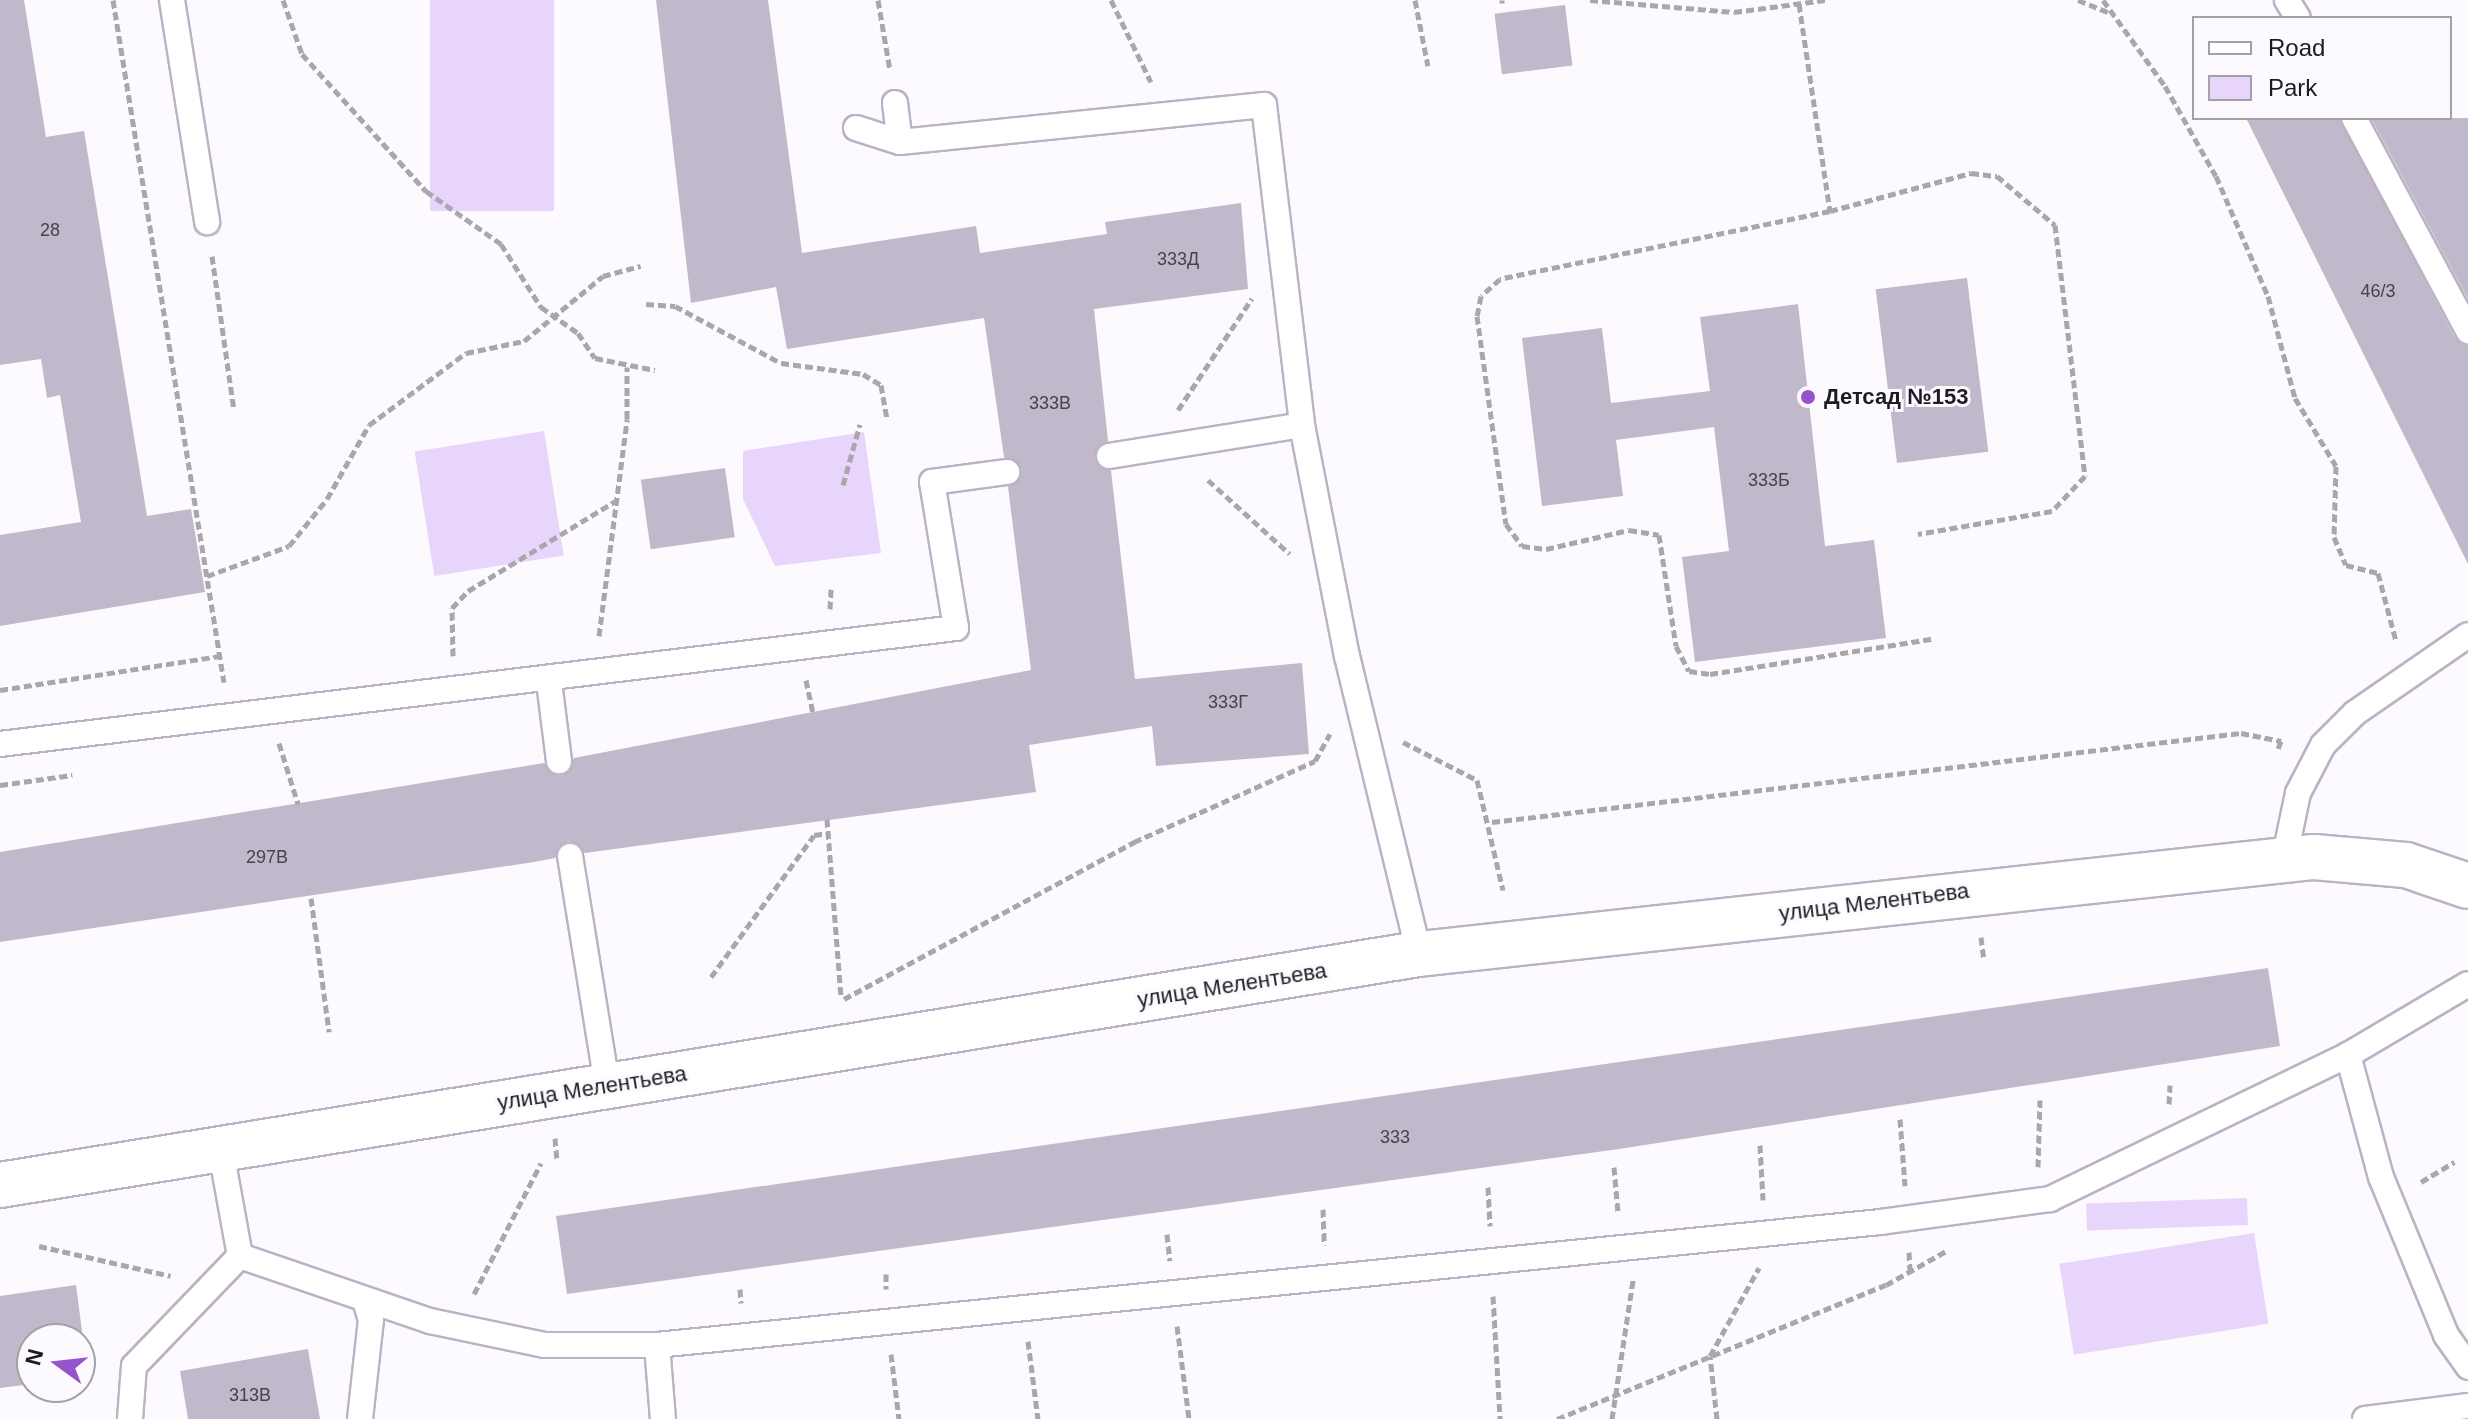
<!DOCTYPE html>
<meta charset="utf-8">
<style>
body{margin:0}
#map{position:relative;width:2468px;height:1419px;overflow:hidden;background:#fcfafe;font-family:Arial,sans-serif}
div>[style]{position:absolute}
.green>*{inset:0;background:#e8d5fc;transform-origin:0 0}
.building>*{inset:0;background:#c1b8cb;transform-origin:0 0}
.path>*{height:5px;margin-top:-2.5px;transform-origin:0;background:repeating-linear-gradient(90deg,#aaa7ac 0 8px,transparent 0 12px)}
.roads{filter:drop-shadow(2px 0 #bbb2c4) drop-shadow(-2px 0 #bbb2c4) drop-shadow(0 2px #bbb2c4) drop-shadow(0 -2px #bbb2c4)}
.service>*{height:24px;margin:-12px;padding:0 12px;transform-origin:12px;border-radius:12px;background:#fff}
.minor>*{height:44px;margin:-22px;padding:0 22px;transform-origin:22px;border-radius:22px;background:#fff}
.dots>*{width:22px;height:22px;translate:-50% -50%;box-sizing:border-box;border:4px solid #fcfafe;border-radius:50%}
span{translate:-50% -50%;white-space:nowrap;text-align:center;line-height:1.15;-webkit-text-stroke:6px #fcfafe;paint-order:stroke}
.number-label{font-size:18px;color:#48424c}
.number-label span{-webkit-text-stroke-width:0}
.poi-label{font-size:22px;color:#1f1b22;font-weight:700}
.left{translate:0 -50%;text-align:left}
.street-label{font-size:22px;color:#1f1b22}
.legend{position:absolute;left:2192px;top:16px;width:260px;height:104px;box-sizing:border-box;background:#fcfafe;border:2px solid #a4a1a6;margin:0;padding:10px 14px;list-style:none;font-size:24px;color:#1f1b22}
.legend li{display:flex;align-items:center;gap:16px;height:40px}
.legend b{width:40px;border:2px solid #a4a1a6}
.north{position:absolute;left:16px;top:1323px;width:80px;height:80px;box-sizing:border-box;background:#fcfafe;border:2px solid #a4a1a6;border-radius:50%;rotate:285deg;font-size:22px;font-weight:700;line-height:32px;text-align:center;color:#1f1b22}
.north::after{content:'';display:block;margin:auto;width:28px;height:36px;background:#9554ca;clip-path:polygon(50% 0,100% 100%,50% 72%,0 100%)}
</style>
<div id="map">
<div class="green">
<i style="left:430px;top:0;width:124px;height:211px"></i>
<i style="left:544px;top:431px;width:126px;height:131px;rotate:81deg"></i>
<i style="clip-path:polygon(864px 432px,881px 553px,775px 566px,743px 499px,743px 451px)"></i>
<i style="left:2247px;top:1198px;width:27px;height:161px;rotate:88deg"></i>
<i style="left:2254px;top:1233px;width:92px;height:197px;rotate:81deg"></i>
</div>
<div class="building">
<i style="clip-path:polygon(0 0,24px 0,46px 137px,84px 131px,147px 516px,191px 509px,205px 592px,0 626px,0 535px,81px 522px,60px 395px,47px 398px,41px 359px,0 365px)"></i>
<i style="clip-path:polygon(656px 0,768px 0,802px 253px,976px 226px,980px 253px,1107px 234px,1105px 222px,1241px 203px,1248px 289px,1094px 309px,1108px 441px,1094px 458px,1111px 471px,1135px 679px,1302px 663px,1309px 754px,1156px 766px,1152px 726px,1029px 745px,1036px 792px,585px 853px,568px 841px,555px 858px,534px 862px,0 942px,0 852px,544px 763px,562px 776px,574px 758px,1031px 670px,1008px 487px,1022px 469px,1004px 457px,984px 318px,787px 349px,776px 287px,691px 303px)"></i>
<i style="left:1565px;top:5px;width:61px;height:71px;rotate:83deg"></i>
<i style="clip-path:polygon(2246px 118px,2339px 118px,2455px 338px,2468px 346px,2468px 564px)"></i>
<i style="clip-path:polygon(2371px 118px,2468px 118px,2468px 299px)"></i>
<i style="left:1967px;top:278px;width:175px;height:92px;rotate:83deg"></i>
<i style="clip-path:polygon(1798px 304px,1825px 546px,1874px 540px,1886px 638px,1695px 662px,1682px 557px,1729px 551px,1714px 427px,1616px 440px,1623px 496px,1542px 506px,1522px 338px,1602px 328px,1611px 403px,1710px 391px,1700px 317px)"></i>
<i style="left:725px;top:468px;width:70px;height:85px;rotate:82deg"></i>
<i style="clip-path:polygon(2268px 968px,2280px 1046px,1619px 1149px,567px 1294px,556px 1216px)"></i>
<i style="clip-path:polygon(76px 1285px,88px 1377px,80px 1378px,80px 1339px,32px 1339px,32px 1384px,0 1388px,0 1296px)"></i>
<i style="clip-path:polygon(308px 1349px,320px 1419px,188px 1419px,180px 1371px)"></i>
</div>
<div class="path">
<i style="left:113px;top:0;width:691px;rotate:80.76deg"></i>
<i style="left:283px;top:0;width:57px;rotate:70.6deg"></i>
<i style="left:302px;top:54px;width:185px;rotate:47.9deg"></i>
<i style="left:426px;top:191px;width:92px;rotate:35.2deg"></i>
<i style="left:501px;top:244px;width:75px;rotate:57.6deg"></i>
<i style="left:541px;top:307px;width:45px;rotate:35.1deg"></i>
<i style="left:578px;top:333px;width:30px;rotate:56deg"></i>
<i style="left:595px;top:358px;width:61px;rotate:11.3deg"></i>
<i style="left:878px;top:0;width:71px;rotate:80.3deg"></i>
<i style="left:1111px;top:0;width:91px;rotate:64deg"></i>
<i style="left:1415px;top:0;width:67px;rotate:78.9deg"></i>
<i style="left:1502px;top:0;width:3px;rotate:90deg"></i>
<i style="left:1590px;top:0;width:144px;rotate:4.8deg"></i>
<i style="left:1734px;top:12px;width:92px;rotate:-7.5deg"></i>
<i style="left:2078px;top:0;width:35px;rotate:22deg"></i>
<i style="left:2103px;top:0;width:106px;rotate:54.2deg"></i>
<i style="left:2165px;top:86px;width:103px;rotate:60.5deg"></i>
<i style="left:2216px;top:176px;width:131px;rotate:66.6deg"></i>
<i style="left:2268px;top:296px;width:106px;rotate:75.2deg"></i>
<i style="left:2295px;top:398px;width:79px;rotate:58.9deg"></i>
<i style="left:2336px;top:466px;width:71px;rotate:91.6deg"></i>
<i style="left:2334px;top:537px;width:30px;rotate:67deg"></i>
<i style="left:2346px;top:565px;width:33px;rotate:14deg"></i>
<i style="left:2378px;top:573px;width:70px;rotate:75.2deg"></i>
<i style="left:1799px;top:4px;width:209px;rotate:81.5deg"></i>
<i style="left:1830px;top:211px;width:337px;rotate:168.4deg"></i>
<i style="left:1500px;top:279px;width:25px;rotate:138deg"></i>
<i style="left:1481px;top:296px;width:20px;rotate:101deg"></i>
<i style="left:1477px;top:316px;width:210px;rotate:82.1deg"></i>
<i style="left:1506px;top:524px;width:27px;rotate:54deg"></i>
<i style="left:1522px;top:546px;width:24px;rotate:7deg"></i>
<i style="left:1546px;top:549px;width:85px;rotate:-12.9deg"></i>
<i style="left:1629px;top:530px;width:30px;rotate:9deg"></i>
<i style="left:1659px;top:535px;width:112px;rotate:81.3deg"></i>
<i style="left:1676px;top:646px;width:28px;rotate:63deg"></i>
<i style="left:1689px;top:671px;width:21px;rotate:8deg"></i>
<i style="left:1710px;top:674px;width:225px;rotate:-9deg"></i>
<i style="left:1830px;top:211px;width:146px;rotate:-15.1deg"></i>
<i style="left:1971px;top:173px;width:26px;rotate:7deg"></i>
<i style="left:1997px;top:176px;width:76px;rotate:40.2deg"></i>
<i style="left:2055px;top:225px;width:253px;rotate:83.2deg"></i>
<i style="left:2085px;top:476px;width:48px;rotate:133.3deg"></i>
<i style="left:2052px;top:511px;width:136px;rotate:170.3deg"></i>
<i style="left:212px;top:256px;width:156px;rotate:81.9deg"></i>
<i style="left:646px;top:304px;width:29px;rotate:4deg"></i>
<i style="left:675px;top:306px;width:120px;rotate:28.3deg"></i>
<i style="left:781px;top:363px;width:83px;rotate:7.6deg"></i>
<i style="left:863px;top:374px;width:21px;rotate:31deg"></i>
<i style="left:881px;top:385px;width:35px;rotate:80deg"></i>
<i style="left:1178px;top:410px;width:134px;rotate:-56.5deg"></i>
<i style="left:1208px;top:480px;width:110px;rotate:42.1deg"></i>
<i style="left:843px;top:485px;width:63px;rotate:-74.4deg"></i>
<i style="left:207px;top:576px;width:87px;rotate:-20.1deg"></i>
<i style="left:289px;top:546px;width:60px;rotate:-51deg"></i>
<i style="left:327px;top:499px;width:85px;rotate:-60.4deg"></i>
<i style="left:369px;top:425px;width:121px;rotate:-36.6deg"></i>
<i style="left:466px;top:353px;width:59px;rotate:-11.7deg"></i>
<i style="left:524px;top:341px;width:102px;rotate:-39.4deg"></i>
<i style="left:603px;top:276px;width:39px;rotate:-15deg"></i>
<i style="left:830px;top:609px;width:20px;rotate:-87deg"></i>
<i style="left:599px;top:636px;width:219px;rotate:-82.6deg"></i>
<i style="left:627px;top:419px;width:52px;rotate:-90deg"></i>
<i style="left:453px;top:656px;width:48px;rotate:-91.2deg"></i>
<i style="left:452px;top:608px;width:23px;rotate:-47deg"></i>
<i style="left:468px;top:591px;width:175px;rotate:-31.4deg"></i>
<i style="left:806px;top:680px;width:35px;rotate:78deg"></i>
<i style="left:0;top:690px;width:223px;rotate:-8.8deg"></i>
<i style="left:1403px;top:742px;width:83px;rotate:27.2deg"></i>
<i style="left:1477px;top:780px;width:113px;rotate:76.7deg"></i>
<i style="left:279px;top:743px;width:64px;rotate:72.7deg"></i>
<i style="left:0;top:785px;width:73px;rotate:-7.9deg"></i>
<i style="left:827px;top:819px;width:178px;rotate:85.5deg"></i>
<i style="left:1492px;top:822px;width:754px;rotate:-6.78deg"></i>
<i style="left:2241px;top:733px;width:41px;rotate:11.3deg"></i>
<i style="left:2281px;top:741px;width:9px;rotate:111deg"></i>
<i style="left:311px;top:898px;width:135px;rotate:82.3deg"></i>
<i style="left:1981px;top:937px;width:23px;rotate:83deg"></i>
<i style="left:711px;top:977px;width:175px;rotate:-54deg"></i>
<i style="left:814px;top:835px;width:15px;rotate:-8deg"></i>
<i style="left:844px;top:999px;width:330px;rotate:-28.4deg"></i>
<i style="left:1134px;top:842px;width:198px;rotate:-24.1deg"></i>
<i style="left:1315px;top:761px;width:31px;rotate:-61deg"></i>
<i style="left:2169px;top:1104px;width:19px;rotate:-87deg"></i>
<i style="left:1900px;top:1119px;width:67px;rotate:85.7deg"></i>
<i style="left:555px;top:1138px;width:21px;rotate:85deg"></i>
<i style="left:1760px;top:1145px;width:55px;rotate:86.9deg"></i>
<i style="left:1614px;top:1167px;width:46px;rotate:85deg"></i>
<i style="left:2038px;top:1167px;width:67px;rotate:-88.3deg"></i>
<i style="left:2421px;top:1182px;width:39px;rotate:-31deg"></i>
<i style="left:1488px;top:1187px;width:39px;rotate:87deg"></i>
<i style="left:1323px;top:1209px;width:36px;rotate:88deg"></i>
<i style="left:1167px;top:1234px;width:27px;rotate:84deg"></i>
<i style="left:39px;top:1246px;width:135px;rotate:12.8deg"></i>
<i style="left:1909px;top:1252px;width:19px;rotate:87deg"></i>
<i style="left:886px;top:1274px;width:15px;rotate:90deg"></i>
<i style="left:740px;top:1289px;width:14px;rotate:86deg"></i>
<i style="left:474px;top:1294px;width:147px;rotate:-62.9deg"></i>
<i style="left:1493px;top:1296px;width:123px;rotate:86.7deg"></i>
<i style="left:1177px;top:1326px;width:94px;rotate:82.6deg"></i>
<i style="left:1028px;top:1341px;width:79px;rotate:82.7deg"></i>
<i style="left:891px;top:1354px;width:65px;rotate:83deg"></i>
<i style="left:1557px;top:1419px;width:355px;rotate:-22.2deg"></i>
<i style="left:1886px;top:1285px;width:69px;rotate:-29.5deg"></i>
<i style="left:1612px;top:1419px;width:141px;rotate:-81.4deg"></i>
<i style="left:1717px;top:1419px;width:63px;rotate:-96.3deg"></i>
<i style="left:1710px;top:1356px;width:101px;rotate:-60.9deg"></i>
</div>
<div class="roads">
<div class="service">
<i style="left:172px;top:0;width:225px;rotate:81deg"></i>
<i style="left:2287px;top:0;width:21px;rotate:59deg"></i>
<i style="left:895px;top:103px;width:39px;rotate:83deg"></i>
<i style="left:2354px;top:118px;width:242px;rotate:61.8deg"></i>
<i style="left:856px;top:128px;width:46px;rotate:17.7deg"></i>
<i style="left:900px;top:142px;width:366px;rotate:-5.8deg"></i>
<i style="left:1264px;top:105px;width:322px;rotate:83.2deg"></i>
<i style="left:1302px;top:425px;width:235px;rotate:79deg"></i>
<i style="left:1347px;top:656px;width:307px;rotate:76.4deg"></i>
<i style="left:1109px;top:456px;width:195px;rotate:-9.1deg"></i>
<i style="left:549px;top:682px;width:80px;rotate:82.8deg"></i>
<i style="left:0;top:744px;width:963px;rotate:-6.92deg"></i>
<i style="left:956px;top:628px;width:148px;rotate:-99.3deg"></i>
<i style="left:932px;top:482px;width:76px;rotate:-7.6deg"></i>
<i style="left:570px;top:856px;width:231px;rotate:80.8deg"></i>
<i style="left:2284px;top:860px;width:68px;rotate:-78.2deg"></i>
<i style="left:2298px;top:793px;width:54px;rotate:-62.5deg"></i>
<i style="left:2323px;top:745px;width:45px;rotate:-45deg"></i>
<i style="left:2355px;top:713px;width:137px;rotate:-34.6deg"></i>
<i style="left:2348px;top:1055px;width:126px;rotate:74.9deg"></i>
<i style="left:2381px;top:1177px;width:171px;rotate:67.6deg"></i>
<i style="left:2446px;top:1335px;width:39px;rotate:55deg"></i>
<i style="left:240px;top:1256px;width:201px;rotate:18.9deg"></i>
<i style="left:430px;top:1321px;width:117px;rotate:11.8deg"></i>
<i style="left:545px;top:1345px;width:112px"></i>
<i style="left:657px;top:1345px;width:1229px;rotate:-5.74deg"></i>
<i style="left:1880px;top:1222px;width:172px;rotate:-7.7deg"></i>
<i style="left:2050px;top:1199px;width:331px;rotate:-25.8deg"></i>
<i style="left:2348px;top:1055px;width:139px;rotate:-30.6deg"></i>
<i style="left:657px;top:1345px;width:74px;rotate:85.4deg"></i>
<i style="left:130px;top:1419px;width:53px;rotate:-85.7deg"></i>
<i style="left:134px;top:1366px;width:153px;rotate:-46.1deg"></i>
<i style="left:240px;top:1256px;width:112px;rotate:-100.3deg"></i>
<i style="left:360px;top:1419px;width:100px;rotate:-83.7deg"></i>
<i style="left:371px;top:1320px;width:17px;rotate:-107deg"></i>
<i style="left:2365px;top:1419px;width:104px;rotate:-7.2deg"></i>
</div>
<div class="minor">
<i style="left:0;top:1185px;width:1438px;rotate:-9.25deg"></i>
<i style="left:1419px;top:954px;width:900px;rotate:-6.19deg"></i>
<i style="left:2314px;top:857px;width:92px;rotate:5deg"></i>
<i style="left:2406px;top:865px;width:65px;rotate:18.7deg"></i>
</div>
</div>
<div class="dots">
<i style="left:1808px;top:397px;background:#9554ca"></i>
</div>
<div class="number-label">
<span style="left:50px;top:230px">28</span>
<span style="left:1178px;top:259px">333Д</span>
<span style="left:2378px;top:291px">46/3</span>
<span style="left:1050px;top:403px">333В</span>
<span style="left:1769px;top:480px">333Б</span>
<span style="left:1228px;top:702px">333Г</span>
<span style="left:267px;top:857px">297В</span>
<span style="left:1395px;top:1137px">333</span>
<span style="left:250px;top:1395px">313В</span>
</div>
<div class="poi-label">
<span class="left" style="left:1824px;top:397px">Детсад №153</span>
</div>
<div class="street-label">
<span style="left:1874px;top:902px;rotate:-7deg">улица Мелентьева</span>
<span style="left:1232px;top:985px;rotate:-9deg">улица Мелентьева</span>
<span style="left:592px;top:1088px;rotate:-9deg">улица Мелентьева</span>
</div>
<ul class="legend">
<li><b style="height:10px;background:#fff"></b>Road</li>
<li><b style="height:22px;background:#e8d5fc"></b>Park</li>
</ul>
<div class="north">N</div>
</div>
